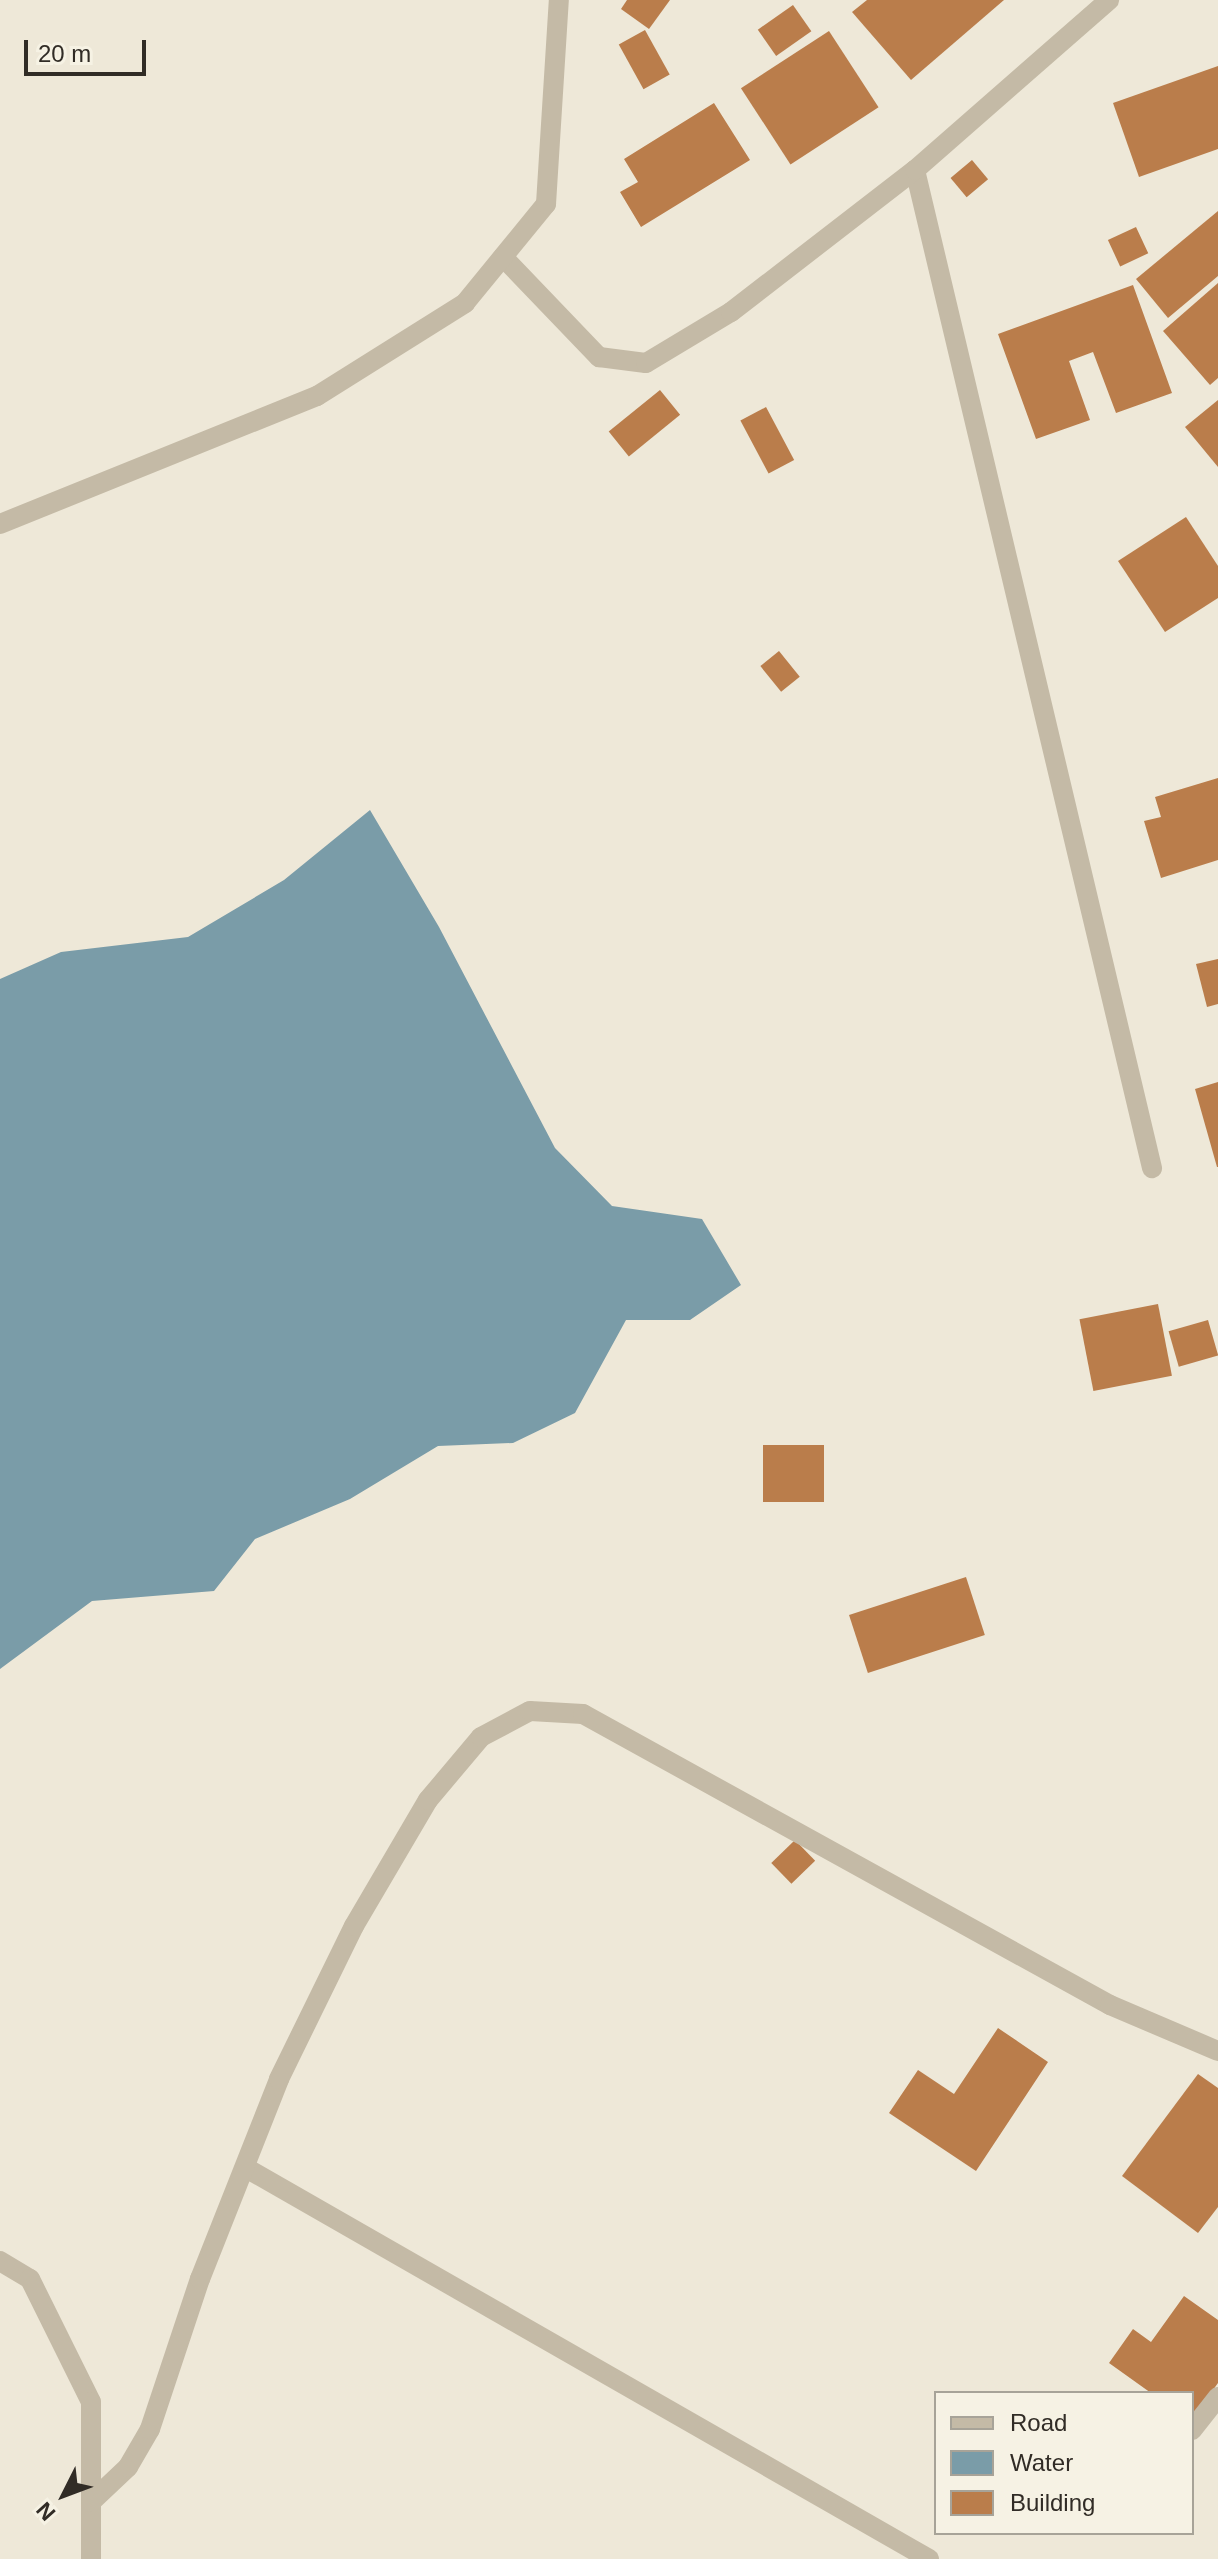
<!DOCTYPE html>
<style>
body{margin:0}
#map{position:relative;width:1218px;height:2559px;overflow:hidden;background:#eee8d8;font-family:Helvetica,sans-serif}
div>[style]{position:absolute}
.water>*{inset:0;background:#7a9ca8}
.building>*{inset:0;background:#ba7d4b;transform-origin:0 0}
.minor>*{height:20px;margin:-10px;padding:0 10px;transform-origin:10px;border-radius:10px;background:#c4baa6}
span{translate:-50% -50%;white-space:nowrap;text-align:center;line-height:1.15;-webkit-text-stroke:6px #f6f2e4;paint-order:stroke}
.legend{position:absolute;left:934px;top:2391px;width:260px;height:144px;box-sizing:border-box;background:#f6f2e4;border:2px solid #a7a398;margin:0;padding:10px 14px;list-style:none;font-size:24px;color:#312c26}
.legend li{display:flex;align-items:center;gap:16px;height:40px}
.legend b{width:40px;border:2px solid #a7a398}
.north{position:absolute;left:24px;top:2455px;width:80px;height:80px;-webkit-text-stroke:6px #f6f2e4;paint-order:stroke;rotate:228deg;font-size:22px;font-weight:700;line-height:32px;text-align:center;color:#312c26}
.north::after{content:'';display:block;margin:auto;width:28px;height:36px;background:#312c26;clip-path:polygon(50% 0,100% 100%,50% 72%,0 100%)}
.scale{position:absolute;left:24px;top:40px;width:122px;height:36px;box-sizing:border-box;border:4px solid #312c26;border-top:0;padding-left:10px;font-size:24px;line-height:28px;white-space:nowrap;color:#312c26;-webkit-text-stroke:6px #f6f2e4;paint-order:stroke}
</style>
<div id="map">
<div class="water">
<i style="clip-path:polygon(370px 810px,439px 927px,555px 1148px,612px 1206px,702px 1219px,741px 1285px,690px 1320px,626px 1320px,575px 1413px,513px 1443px,438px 1446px,350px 1499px,255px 1539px,214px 1591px,92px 1601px,0 1669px,0 979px,61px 952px,188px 937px,284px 880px)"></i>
</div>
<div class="building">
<i style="clip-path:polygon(627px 0,670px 0,649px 29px,621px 9px)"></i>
<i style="clip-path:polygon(867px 0,1004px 0,911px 80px,852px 12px)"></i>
<i style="left:793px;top:5px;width:32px;height:43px;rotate:55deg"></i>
<i style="left:645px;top:30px;width:51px;height:30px;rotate:61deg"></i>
<i style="left:829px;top:31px;width:91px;height:105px;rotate:57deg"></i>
<i style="clip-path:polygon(1218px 66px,1218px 149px,1139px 177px,1113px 103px)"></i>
<i style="clip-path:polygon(714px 103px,750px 160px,641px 227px,620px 192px,638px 182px,624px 159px)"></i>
<i style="left:972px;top:160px;width:25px;height:28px;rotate:50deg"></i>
<i style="clip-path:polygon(1218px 211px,1218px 276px,1168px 318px,1136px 279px)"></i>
<i style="left:1136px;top:227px;width:29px;height:31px;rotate:65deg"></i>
<i style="clip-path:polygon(1218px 283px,1218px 378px,1210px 385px,1163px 331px)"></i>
<i style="clip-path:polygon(1133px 285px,1172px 393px,1116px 413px,1093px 352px,1069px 361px,1090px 420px,1036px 439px,998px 334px)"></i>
<i style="left:660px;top:390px;width:32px;height:66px;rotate:51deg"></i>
<i style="clip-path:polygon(1218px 400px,1218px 467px,1185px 427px)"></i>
<i style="left:766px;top:407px;width:60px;height:29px;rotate:62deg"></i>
<i style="clip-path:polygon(1186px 517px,1218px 566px,1218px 598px,1165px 632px,1118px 561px)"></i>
<i style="left:779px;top:651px;width:33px;height:24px;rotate:51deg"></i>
<i style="clip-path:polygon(1218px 778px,1218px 860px,1161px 878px,1144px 821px,1161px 817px,1155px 797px)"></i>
<i style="clip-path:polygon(1218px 959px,1218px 1004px,1207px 1007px,1196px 964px)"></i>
<i style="clip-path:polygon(1218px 1082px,1218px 1167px,1217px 1167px,1195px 1089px)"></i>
<i style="left:1158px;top:1304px;width:73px;height:80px;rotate:79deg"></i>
<i style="left:1208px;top:1320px;width:37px;height:41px;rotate:74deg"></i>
<i style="left:763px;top:1445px;width:61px;height:57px"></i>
<i style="left:966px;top:1577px;width:61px;height:123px;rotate:72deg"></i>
<i style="left:795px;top:1840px;width:29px;height:33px;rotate:46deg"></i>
<i style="clip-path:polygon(998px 2028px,1048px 2062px,976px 2171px,889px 2113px,918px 2070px,954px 2094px)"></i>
<i style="clip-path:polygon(1198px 2074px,1218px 2088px,1218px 2207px,1198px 2233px,1122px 2176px)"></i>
<i style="clip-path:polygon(1184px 2296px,1218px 2320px,1218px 2383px,1192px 2419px,1192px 2393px,1151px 2393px,1109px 2363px,1133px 2329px,1151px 2342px)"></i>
</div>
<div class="minor">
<i style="left:915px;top:170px;width:1026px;rotate:76.64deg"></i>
<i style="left:503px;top:257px;width:139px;rotate:46.2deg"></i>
<i style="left:599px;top:357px;width:47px;rotate:7.3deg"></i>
<i style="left:646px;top:363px;width:99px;rotate:-31deg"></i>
<i style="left:731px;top:312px;width:232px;rotate:-37.7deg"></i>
<i style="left:915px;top:170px;width:258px;rotate:-41.2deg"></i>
<i style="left:0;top:524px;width:342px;rotate:-22deg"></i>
<i style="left:317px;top:396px;width:175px;rotate:-32.1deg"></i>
<i style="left:465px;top:303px;width:128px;rotate:-50.7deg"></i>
<i style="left:546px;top:204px;width:204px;rotate:-86.4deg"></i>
<i style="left:246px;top:2168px;width:787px;rotate:29.79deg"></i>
<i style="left:0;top:2261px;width:35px;rotate:31deg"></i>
<i style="left:30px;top:2279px;width:137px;rotate:63.6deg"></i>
<i style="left:91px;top:2402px;width:157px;rotate:90deg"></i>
<i style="left:1192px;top:2430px;width:42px;rotate:-51.8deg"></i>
<i style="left:91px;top:2502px;width:51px;rotate:-43.4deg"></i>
<i style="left:128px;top:2467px;width:44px;rotate:-59.9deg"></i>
<i style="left:150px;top:2429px;width:158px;rotate:-71.6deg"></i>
<i style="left:200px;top:2279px;width:215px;rotate:-68.4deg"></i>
<i style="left:279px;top:2079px;width:170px;rotate:-63.9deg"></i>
<i style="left:354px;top:1926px;width:146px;rotate:-59.6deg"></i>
<i style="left:428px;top:1800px;width:82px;rotate:-49.9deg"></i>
<i style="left:481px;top:1737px;width:55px;rotate:-28deg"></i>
<i style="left:530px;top:1711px;width:53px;rotate:3.2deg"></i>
<i style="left:583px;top:1714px;width:602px;rotate:28.91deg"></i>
<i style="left:1110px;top:2005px;width:117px;rotate:23.1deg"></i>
</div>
<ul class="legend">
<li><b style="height:10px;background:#c4baa6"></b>Road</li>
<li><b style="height:22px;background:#7a9ca8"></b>Water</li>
<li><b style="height:22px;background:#ba7d4b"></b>Building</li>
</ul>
<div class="north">N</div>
<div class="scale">20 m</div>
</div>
